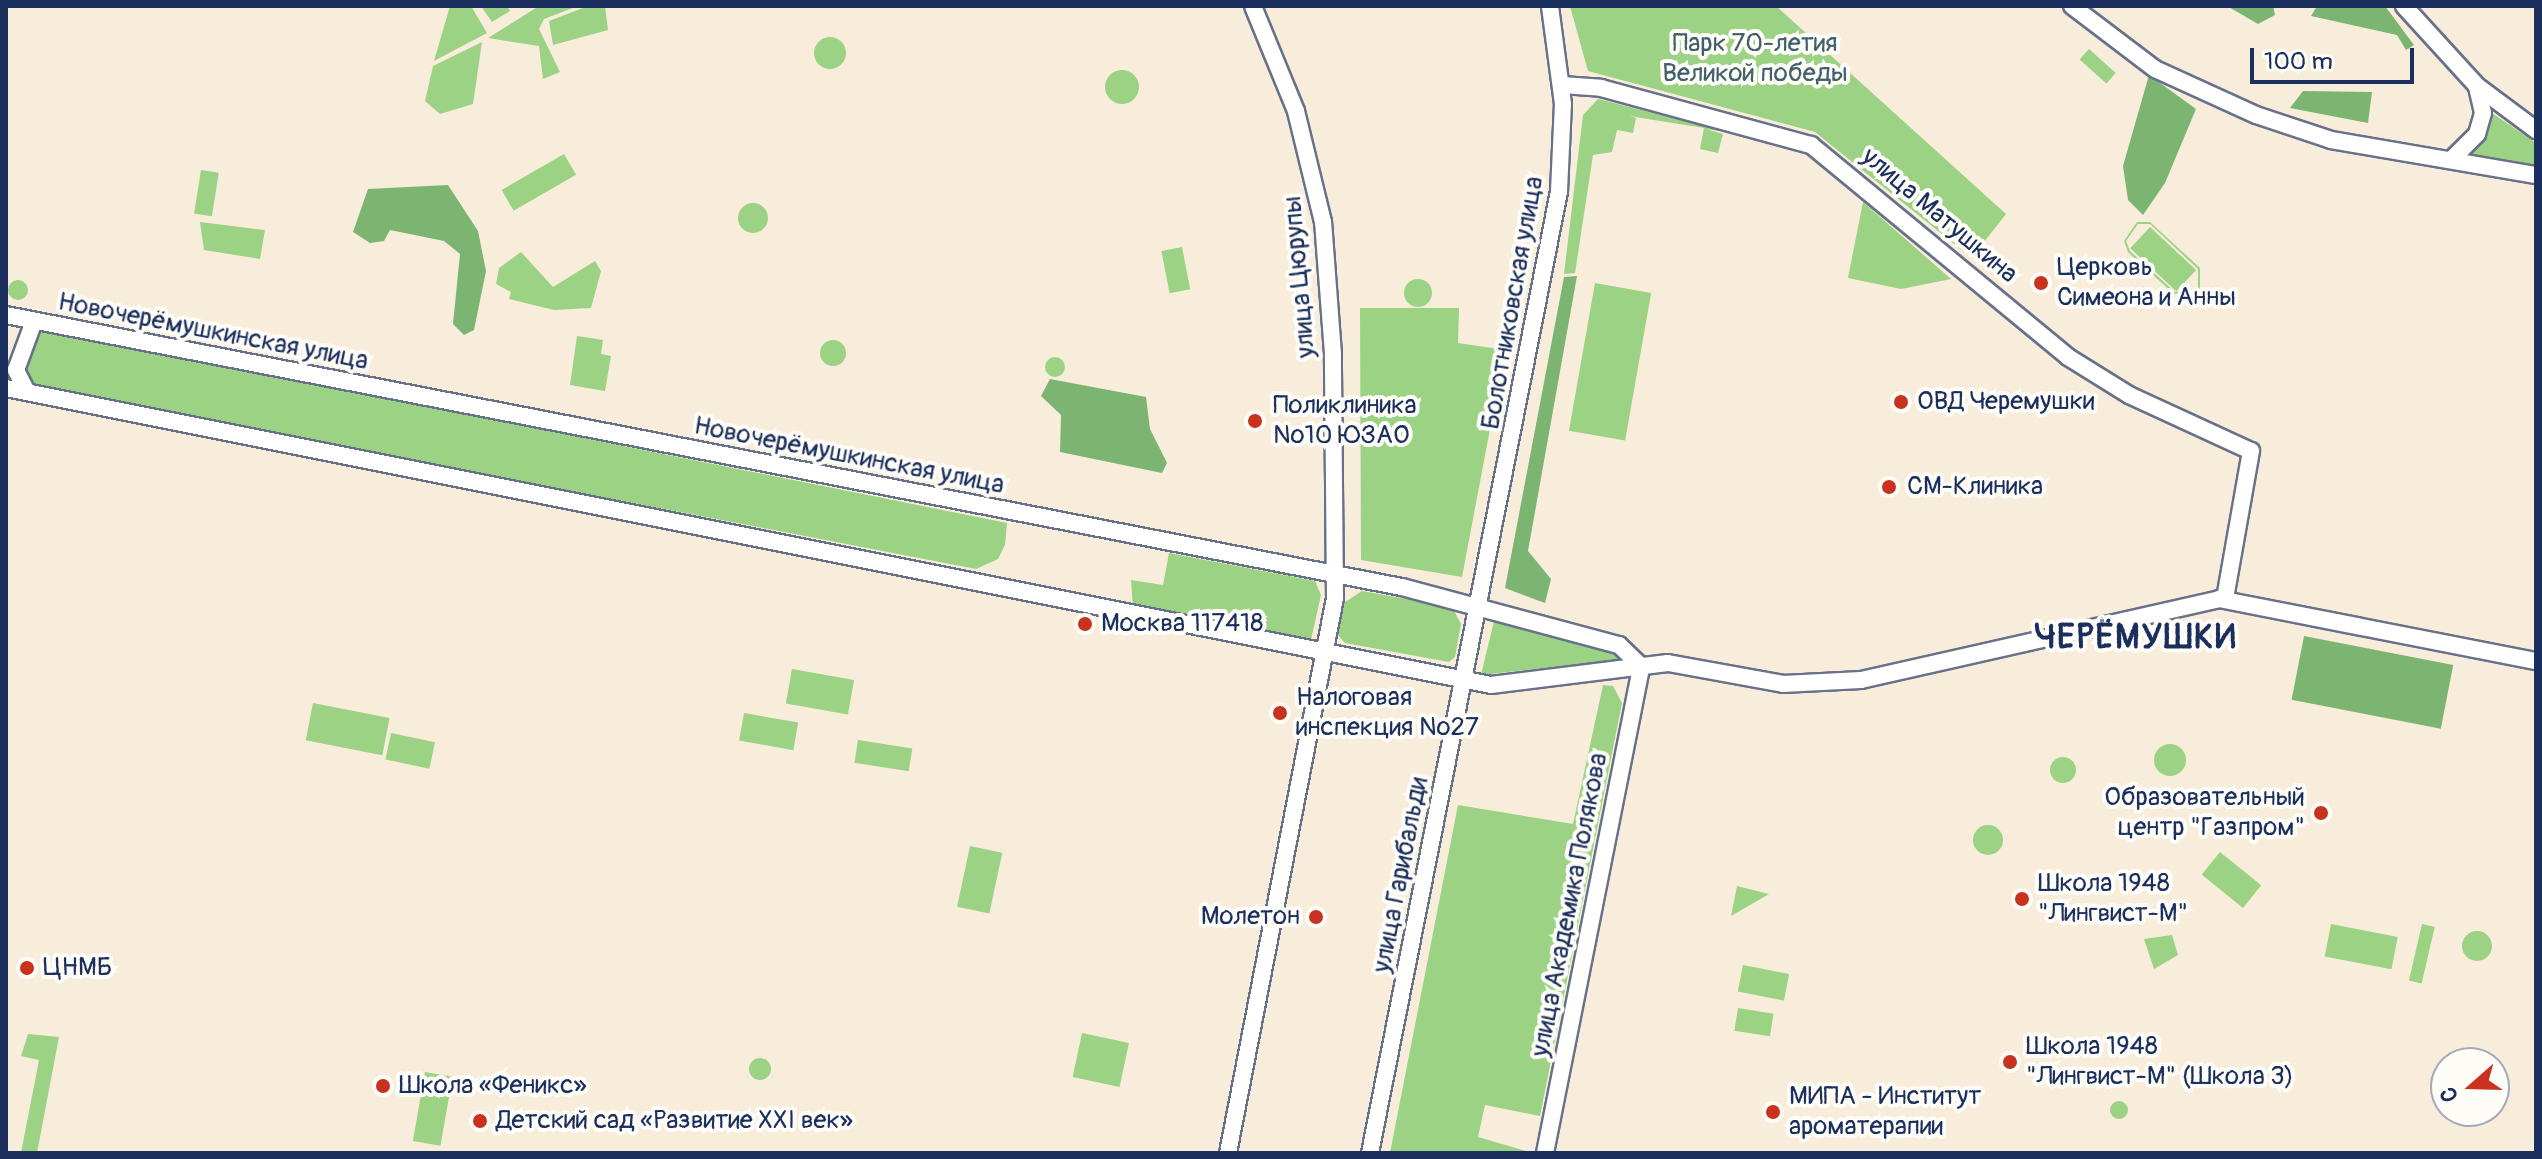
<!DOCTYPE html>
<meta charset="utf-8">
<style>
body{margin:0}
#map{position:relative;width:2542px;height:1159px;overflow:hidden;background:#f8ecdb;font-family:Pangolin,sans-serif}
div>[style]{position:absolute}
.green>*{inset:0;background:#9bd284;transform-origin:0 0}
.round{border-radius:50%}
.forest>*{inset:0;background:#7cb472;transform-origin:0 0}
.roads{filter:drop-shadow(2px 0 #68718a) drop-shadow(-2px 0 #68718a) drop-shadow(0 2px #68718a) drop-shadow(0 -2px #68718a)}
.minor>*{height:16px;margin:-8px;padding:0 8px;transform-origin:8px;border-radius:8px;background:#fff}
.dots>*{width:22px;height:22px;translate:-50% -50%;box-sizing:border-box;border:4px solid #fdfcf7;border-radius:50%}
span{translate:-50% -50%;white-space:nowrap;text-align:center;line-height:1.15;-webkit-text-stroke:8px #fdfcf7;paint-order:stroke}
.park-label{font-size:26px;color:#416069}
.street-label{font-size:26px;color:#1b2f5e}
.poi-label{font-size:26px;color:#1b2f5e}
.left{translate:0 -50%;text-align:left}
.right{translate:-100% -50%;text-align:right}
.district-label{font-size:34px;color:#1b2f5e;font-weight:700;letter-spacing:2px}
.frame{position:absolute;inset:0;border:8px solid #1b2f5e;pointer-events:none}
.north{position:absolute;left:2430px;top:1047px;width:80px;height:80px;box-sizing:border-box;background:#fdfcf7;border:2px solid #a3aaba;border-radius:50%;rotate:250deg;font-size:22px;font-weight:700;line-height:32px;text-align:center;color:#1b2f5e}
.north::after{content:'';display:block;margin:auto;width:28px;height:36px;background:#c8321e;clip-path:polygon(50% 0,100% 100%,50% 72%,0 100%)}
.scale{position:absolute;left:2250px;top:48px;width:164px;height:36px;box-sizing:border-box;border:4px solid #1b2f5e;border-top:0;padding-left:10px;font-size:24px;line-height:28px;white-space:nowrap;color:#1b2f5e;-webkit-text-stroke:6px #fdfcf7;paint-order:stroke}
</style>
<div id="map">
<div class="green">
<i style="clip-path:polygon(450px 6px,471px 6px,487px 33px,434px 61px)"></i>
<i style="clip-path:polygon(481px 6px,507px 6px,510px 11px,492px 22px)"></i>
<i style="clip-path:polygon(539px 6px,578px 6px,544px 19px,539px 29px,560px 72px,543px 79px,539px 46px,488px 38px)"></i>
<i style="clip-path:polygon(588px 6px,605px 6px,608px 30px,553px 45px,549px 21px)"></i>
<i style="clip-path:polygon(1570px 6px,1776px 6px,2006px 214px,1980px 247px,1963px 251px,1815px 132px,1588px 71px)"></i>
<i class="round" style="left:814px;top:37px;width:32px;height:32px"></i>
<i style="clip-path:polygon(482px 42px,473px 104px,440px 114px,425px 101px,433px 66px)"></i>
<i style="left:2089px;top:49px;width:36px;height:14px;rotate:42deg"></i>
<i class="round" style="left:1105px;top:70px;width:34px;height:34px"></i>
<i style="clip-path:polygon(1598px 99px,1727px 132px,1706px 129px,1723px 134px,1718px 153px,1700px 149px,1704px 128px,1629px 116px,1636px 118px,1633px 133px,1617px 130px,1612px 152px,1593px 155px,1575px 273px,1564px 274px,1583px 115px)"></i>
<i style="clip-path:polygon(2492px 113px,2536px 143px,2536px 167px,2472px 154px)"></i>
<i style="left:564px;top:154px;width:24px;height:72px;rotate:60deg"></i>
<i style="left:201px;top:170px;width:18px;height:44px;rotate:9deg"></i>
<i style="clip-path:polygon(1863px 202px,1951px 279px,1901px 289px,1848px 278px)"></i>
<i class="round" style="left:738px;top:203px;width:30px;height:30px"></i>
<i style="clip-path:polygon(200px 222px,265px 230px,260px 259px,204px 250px)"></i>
<i style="clip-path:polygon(evenodd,2137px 222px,2150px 222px,2200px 268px,2200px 290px,2174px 294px,2128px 252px,2124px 241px,2137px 222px,2138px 224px,2150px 224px,2198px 269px,2198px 288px,2175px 292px,2130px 251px,2126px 241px,2138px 224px)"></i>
<i style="left:2150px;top:227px;width:63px;height:29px;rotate:43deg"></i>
<i style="left:1182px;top:247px;width:43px;height:21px;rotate:79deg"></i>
<i style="clip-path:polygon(521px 252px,553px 287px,595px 261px,601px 271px,591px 308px,554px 310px,509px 299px,511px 292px,496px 284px,499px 268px)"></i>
<i class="round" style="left:1404px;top:279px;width:28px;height:28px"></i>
<i class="round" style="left:8px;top:280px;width:20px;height:20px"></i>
<i style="left:1595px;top:283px;width:57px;height:150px;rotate:10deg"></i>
<i style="clip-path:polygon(1360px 308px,1459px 308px,1458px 343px,1505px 350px,1462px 577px,1361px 560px)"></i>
<i style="clip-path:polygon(42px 329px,1007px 523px,1005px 545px,998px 559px,976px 569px,31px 387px,22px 371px)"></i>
<i style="clip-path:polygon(577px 336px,603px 340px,601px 354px,611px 356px,605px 391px,570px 385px)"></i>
<i class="round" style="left:820px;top:340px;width:26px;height:26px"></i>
<i class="round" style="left:1045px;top:357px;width:20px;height:20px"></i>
<i style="clip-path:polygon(1169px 553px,1315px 581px,1321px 595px,1311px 640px,1133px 608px,1131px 580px,1163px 585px)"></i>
<i style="clip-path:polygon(1362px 591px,1452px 607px,1461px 624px,1455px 657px,1449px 662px,1345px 643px,1337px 634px,1339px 606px)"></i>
<i style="clip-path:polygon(1494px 621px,1617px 653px,1623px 659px,1481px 675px)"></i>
<i style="left:792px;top:669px;width:63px;height:35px;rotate:10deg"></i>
<i style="clip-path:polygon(1603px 685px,1613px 686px,1622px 703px,1540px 1116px,1485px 1105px,1478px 1137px,1533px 1153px,1390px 1153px,1458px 805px,1573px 824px)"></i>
<i style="left:313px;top:703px;width:78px;height:38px;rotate:11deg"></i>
<i style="left:744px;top:713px;width:55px;height:28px;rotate:10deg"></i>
<i style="left:391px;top:733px;width:45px;height:27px;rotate:12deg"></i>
<i style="left:858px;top:740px;width:55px;height:23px;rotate:9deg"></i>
<i class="round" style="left:2154px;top:744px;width:32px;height:32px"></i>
<i class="round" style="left:2050px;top:757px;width:26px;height:26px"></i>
<i class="round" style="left:1973px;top:825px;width:30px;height:30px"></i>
<i style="left:970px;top:846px;width:33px;height:62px;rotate:12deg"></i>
<i style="left:2220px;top:852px;width:53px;height:29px;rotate:39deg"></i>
<i style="clip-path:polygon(1737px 886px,1769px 894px,1731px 916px)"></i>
<i style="left:2331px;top:924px;width:68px;height:33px;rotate:11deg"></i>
<i style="left:2422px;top:924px;width:13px;height:58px;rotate:13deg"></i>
<i class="round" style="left:2462px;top:931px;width:30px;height:30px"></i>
<i style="clip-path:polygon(2172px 935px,2178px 955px,2154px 969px,2144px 939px)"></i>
<i style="left:1743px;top:965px;width:47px;height:27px;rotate:11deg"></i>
<i style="left:1738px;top:1008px;width:36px;height:23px;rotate:9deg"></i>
<i style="left:1082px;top:1033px;width:48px;height:45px;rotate:12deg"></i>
<i style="clip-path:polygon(28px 1034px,59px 1037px,37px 1153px,21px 1153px,39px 1060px,21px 1056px)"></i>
<i class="round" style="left:749px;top:1058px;width:22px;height:22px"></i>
<i style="left:425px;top:1072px;width:28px;height:70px;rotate:10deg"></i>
<i class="round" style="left:2110px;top:1101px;width:18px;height:18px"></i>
</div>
<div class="forest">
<i style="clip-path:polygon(2227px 6px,2273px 6px,2275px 15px,2258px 24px)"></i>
<i style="clip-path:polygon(2317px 6px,2385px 6px,2414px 45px,2406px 50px,2397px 35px,2311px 16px)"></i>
<i style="clip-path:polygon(2149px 75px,2196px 109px,2165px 183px,2143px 215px,2128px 200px,2123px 166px)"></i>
<i style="clip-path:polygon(2303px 91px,2372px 92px,2368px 123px,2290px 108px)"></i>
<i style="clip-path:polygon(448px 185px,478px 231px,486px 271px,474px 330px,464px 335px,453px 324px,460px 254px,444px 241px,390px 230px,384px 241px,370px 243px,353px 232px,368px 189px)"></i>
<i style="clip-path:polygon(1577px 276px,1528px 551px,1551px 579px,1545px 603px,1505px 588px,1564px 277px)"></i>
<i style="clip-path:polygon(1050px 379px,1146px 397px,1150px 429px,1167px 463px,1162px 473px,1060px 452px,1061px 415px,1041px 396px)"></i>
<i style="left:2304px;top:636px;width:152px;height:65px;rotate:11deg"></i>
</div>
<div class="roads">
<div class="minor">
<i style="left:2072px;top:6px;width:104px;rotate:37.2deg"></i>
<i style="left:2155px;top:69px;width:111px;rotate:24.5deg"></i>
<i style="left:2256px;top:115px;width:79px;rotate:18.4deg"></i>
<i style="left:2331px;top:140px;width:208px;rotate:9.7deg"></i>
<i style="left:2404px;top:6px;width:108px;rotate:47.6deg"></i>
<i style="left:2477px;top:86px;width:74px;rotate:36.7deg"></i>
<i style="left:1562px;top:85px;width:39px;rotate:4deg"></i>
<i style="left:1601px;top:88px;width:218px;rotate:15.2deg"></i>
<i style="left:1811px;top:145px;width:333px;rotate:39.5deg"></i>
<i style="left:2068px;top:357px;width:72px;rotate:31.9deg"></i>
<i style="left:2129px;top:395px;width:134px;rotate:24.7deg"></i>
<i style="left:2251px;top:451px;width:150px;rotate:100deg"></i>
<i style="left:2451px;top:160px;width:37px;rotate:-45deg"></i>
<i style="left:2477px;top:134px;width:22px;rotate:-74deg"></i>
<i style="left:2483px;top:113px;width:28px;rotate:-103deg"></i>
<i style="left:6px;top:315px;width:1422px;rotate:11.03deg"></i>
<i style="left:1402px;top:587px;width:225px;rotate:15deg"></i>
<i style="left:1619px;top:645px;width:30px;rotate:44deg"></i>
<i style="left:6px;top:388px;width:1514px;rotate:11.31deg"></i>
<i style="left:1491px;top:685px;width:178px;rotate:-7.1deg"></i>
<i style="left:1668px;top:663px;width:117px;rotate:10.3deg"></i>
<i style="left:1783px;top:684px;width:78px;rotate:-2.9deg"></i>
<i style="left:1861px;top:680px;width:367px;rotate:-12.7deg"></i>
<i style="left:2219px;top:599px;width:323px;rotate:11.1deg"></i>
<i style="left:27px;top:392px;width:25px;rotate:-117deg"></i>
<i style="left:16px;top:370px;width:52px;rotate:-69.8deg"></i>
<i style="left:1228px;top:1153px;width:565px;rotate:-79.09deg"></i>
<i style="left:1335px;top:598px;width:244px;rotate:-90.5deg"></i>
<i style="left:1333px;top:354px;width:132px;rotate:-94.3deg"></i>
<i style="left:1323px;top:222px;width:114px;rotate:-103.7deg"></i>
<i style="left:1296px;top:111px;width:113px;rotate:-112.3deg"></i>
<i style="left:1370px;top:1153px;width:980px;rotate:-78.88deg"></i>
<i style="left:1559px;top:191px;width:87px;rotate:-87.4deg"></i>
<i style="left:1563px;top:104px;width:99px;rotate:-97.6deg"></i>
<i style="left:1545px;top:1153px;width:496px;rotate:-78.8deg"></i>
</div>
</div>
<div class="dots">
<i style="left:2041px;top:283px;background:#c8321e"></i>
<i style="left:1901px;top:402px;background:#c8321e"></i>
<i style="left:1255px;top:421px;background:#c8321e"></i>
<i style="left:1889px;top:487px;background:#c8321e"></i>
<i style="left:1085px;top:624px;background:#c8321e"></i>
<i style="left:1280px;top:713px;background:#c8321e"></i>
<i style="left:2321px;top:813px;background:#c8321e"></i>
<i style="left:2022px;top:899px;background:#c8321e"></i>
<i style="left:1316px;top:917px;background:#c8321e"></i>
<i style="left:27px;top:968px;background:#c8321e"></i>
<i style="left:2010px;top:1062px;background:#c8321e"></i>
<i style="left:383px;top:1086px;background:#c8321e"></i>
<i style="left:1773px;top:1112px;background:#c8321e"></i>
<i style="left:480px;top:1121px;background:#c8321e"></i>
</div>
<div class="park-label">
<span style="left:1755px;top:59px">Парк 70-летия<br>Великой победы</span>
</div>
<div class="street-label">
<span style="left:1939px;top:216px;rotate:40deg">улица Матушкина</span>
<span style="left:1300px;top:277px;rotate:-95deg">улица Цюрупы</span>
<span style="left:1513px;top:303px;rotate:-80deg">Болотниковская улица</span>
<span style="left:213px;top:332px;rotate:11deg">Новочерёмушкинская улица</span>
<span style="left:849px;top:456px;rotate:11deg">Новочерёмушкинская улица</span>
<span style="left:1401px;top:875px;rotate:-79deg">улица Гарибальди</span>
<span style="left:1570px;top:905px;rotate:-79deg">улица Академика Полякова</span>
</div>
<div class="poi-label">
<span class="left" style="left:2057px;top:283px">Церковь<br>Симеона и Анны</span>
<span class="left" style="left:1917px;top:402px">ОВД Черемушки</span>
<span class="left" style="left:1273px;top:421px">Поликлиника<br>№10 ЮЗАО</span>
<span class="left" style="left:1907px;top:487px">СМ-Клиника</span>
<span class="left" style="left:1101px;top:624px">Москва 117418</span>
<span class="left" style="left:1296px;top:713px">Налоговая<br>инспекция №27</span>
<span class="right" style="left:2305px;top:813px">Образовательный<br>центр "Газпром"</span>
<span class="left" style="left:2038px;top:899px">Школа 1948<br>"Лингвист-М"</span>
<span class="right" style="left:1300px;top:917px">Молетон</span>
<span class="left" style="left:43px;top:968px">ЦНМБ</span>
<span class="left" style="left:2026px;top:1062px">Школа 1948<br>"Лингвист-М" (Школа 3)</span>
<span class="left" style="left:399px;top:1086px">Школа «Феникс»</span>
<span class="left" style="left:1789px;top:1112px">МИПА - Институт<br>ароматерапии</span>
<span class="left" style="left:496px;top:1121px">Детский сад «Развитие XXI век»</span>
</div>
<div class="district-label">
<span style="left:2136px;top:638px">ЧЕРЁМУШКИ</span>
</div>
<div class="frame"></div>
<div class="north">С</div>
<div class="scale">100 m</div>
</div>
